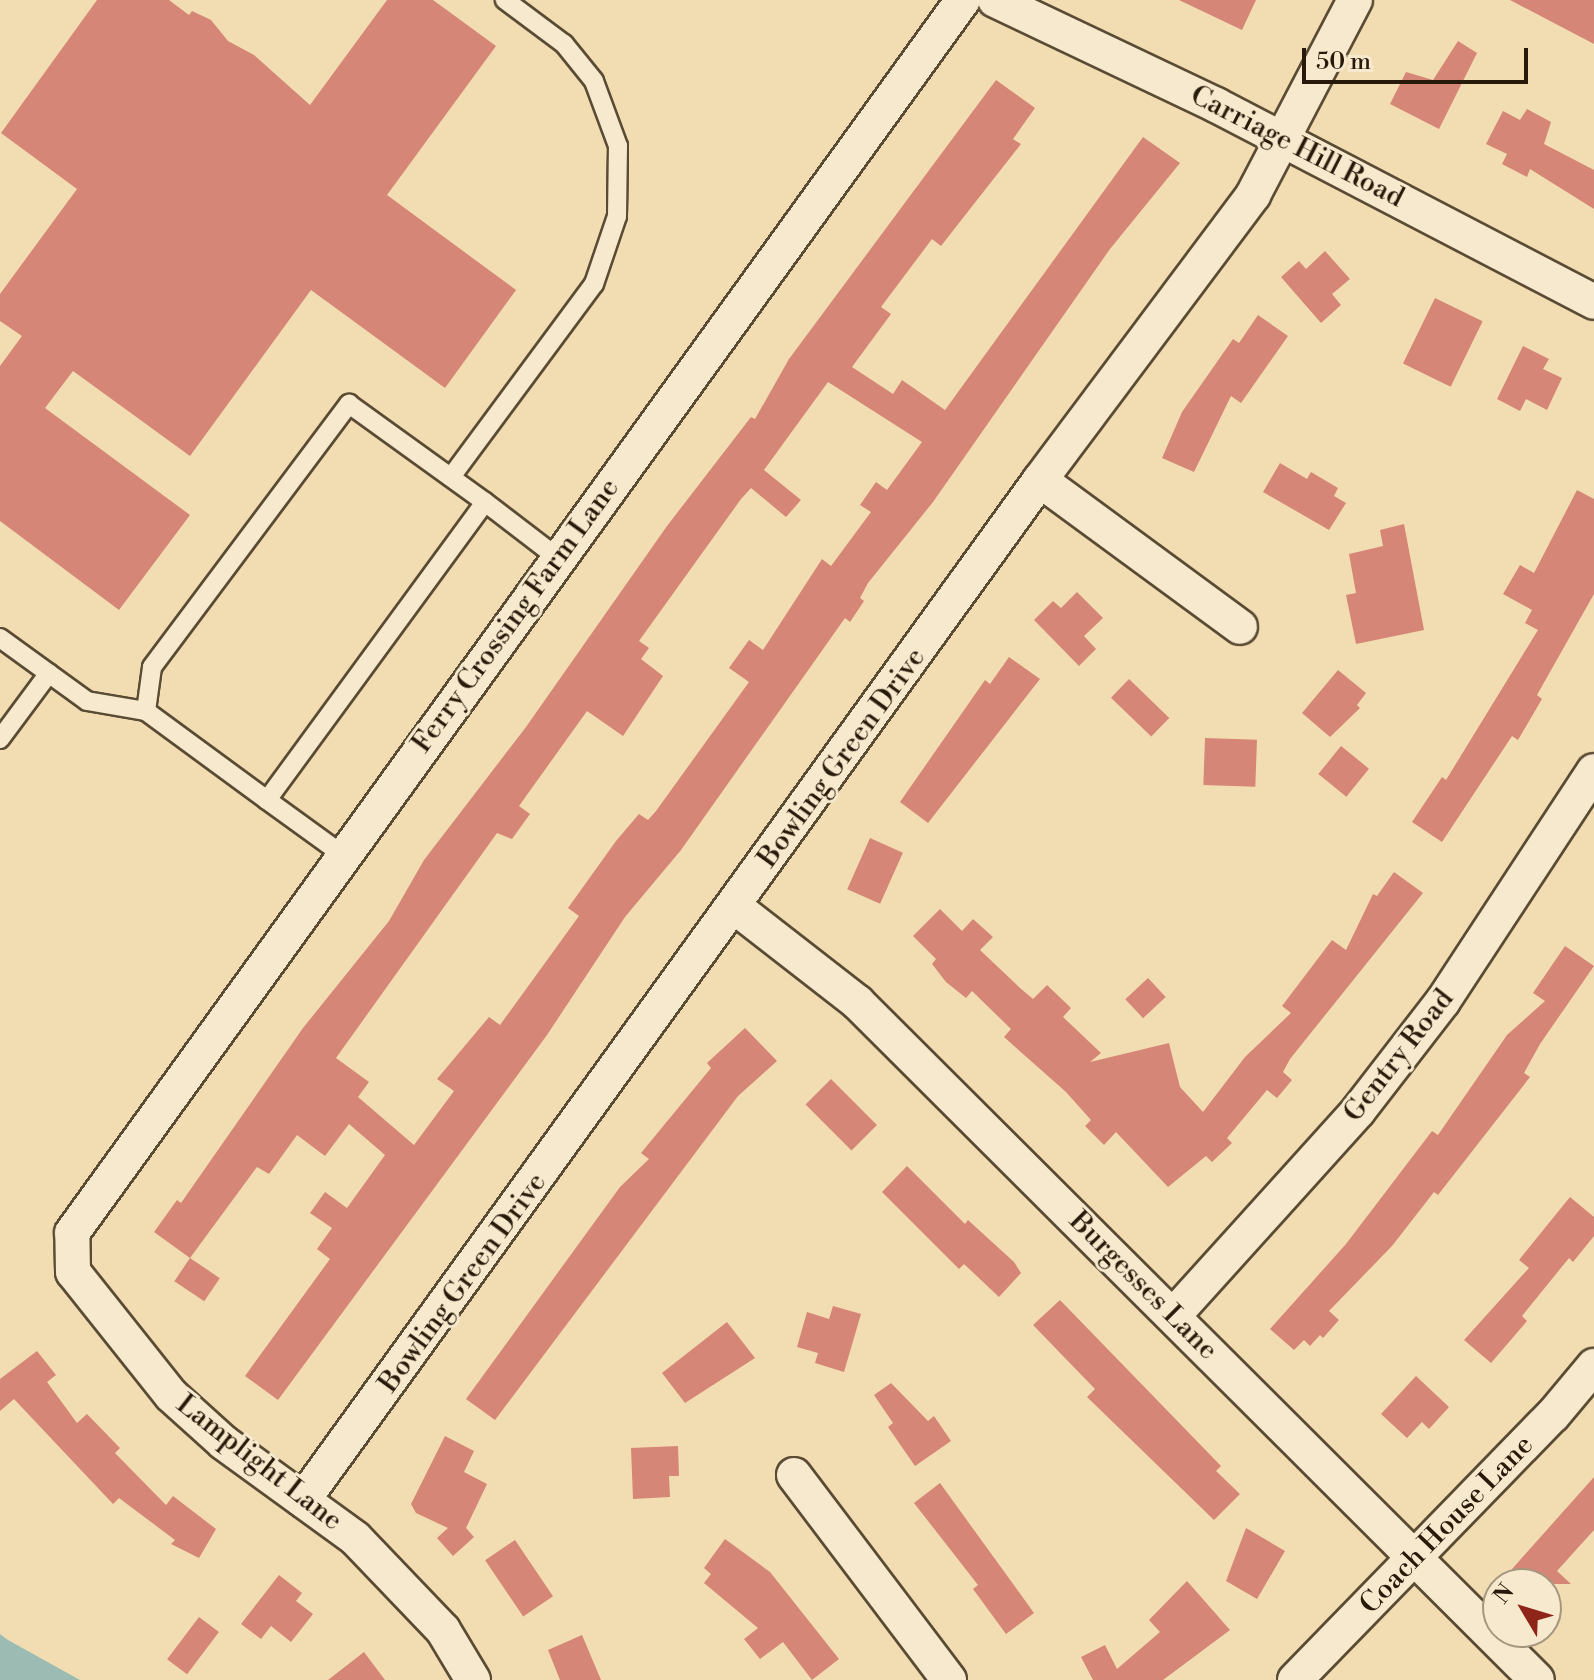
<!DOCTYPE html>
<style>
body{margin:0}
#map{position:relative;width:1594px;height:1680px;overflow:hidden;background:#f2ddb2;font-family:"Libre Bodoni",serif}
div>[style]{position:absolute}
.water>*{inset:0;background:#9cbbb2}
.building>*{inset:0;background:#d58676;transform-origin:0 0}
.roads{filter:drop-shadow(2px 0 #5a4b34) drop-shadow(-2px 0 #5a4b34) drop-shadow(0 2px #5a4b34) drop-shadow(0 -2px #5a4b34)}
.lane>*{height:18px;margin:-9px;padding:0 9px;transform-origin:9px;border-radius:9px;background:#f7e9cd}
.street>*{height:34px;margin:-17px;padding:0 17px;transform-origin:17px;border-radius:17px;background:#f7e9cd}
span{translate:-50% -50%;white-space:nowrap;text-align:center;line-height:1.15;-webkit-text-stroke:6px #f7e9cd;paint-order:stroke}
.street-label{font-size:28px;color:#271a0a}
.north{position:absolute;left:1482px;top:1568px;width:80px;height:80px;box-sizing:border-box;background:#f7e9cd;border:2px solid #a4967f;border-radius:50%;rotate:308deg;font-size:22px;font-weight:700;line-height:32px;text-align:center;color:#271a0a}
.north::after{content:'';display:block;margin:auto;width:28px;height:36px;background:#8f2418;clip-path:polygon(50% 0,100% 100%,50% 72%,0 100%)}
.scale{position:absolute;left:1302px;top:48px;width:226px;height:36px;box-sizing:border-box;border:4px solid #271a0a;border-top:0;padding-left:10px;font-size:24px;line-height:28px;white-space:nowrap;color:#271a0a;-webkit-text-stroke:6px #f7e9cd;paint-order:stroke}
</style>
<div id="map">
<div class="water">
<i style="clip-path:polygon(0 1634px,8px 1640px,80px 1680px,0 1680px)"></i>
</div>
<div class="building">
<i style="clip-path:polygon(97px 0,169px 0,189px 15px,192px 11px,211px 20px,228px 41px,254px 55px,310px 105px,387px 0,433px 0,496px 46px,387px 195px,516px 290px,445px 388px,311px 290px,190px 456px,73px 371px,45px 408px,190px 515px,119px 610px,0 521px,0 366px,22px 336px,0 321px,0 294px,77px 189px,1px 133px)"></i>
<i style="clip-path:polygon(1179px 0,1256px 0,1242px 30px)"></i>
<i style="clip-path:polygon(1510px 0,1594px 0,1594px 44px)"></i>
<i style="clip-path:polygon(1458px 41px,1477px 53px,1439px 129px,1390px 104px,1406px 72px,1433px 80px)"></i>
<i style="clip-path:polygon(evenodd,996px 80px,1035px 108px,1013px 139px,1021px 144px,941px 246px,932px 239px,881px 307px,891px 314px,852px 367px,893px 394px,902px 380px,945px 410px,1143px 137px,1180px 163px,1110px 249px,933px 502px,868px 583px,860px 598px,864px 601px,850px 622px,845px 618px,681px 850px,625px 917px,547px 1035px,278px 1400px,245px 1376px,330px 1259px,317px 1249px,332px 1228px,310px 1213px,325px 1192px,347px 1208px,385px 1155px,349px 1124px,325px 1156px,297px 1135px,269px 1174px,257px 1167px,190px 1258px,154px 1232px,177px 1200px,181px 1203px,303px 1028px,389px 921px,424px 860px,526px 727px,667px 526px,751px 417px,755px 419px,789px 359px,996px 80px,828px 382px,922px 442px,887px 490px,876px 482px,860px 505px,871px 512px,831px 566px,822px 559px,763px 650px,749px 640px,729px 668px,749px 682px,656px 811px,648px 820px,639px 814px,616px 841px,568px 908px,579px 916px,500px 1025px,489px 1017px,437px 1079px,454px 1091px,414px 1145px,358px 1097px,369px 1082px,336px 1058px,497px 833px,512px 839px,530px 814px,519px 806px,587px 711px,623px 736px,663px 676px,641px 659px,649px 648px,639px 641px,741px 499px,751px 488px,786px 517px,801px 500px,764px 470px,828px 382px)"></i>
<i style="clip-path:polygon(1527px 109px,1551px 122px,1544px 144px,1594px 170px,1594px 209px,1530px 169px,1527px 177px,1502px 164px,1507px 154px,1486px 144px,1503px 111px,1520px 120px)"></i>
<i style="clip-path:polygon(1325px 251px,1350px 279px,1332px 294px,1341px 305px,1321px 323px,1281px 277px,1299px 261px,1306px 269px)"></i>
<i style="left:1435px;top:298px;width:53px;height:73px;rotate:26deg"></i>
<i style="clip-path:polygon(1258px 315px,1288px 336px,1241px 403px,1231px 396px,1194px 472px,1162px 458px,1182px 412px,1233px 339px,1239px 343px)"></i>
<i style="clip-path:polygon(1523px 346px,1549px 359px,1543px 369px,1562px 378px,1547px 410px,1526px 399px,1520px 411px,1497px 399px)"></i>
<i style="clip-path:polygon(1280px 463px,1307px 479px,1311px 472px,1338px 488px,1334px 496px,1346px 503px,1329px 530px,1263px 492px)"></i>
<i style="clip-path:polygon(1577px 490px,1594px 499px,1594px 594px,1537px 695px,1542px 699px,1518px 740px,1512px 736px,1442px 842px,1412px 822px,1442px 777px,1446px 780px,1538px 630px,1525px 623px,1532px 610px,1503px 594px,1520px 565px,1534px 573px)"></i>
<i style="clip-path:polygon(1404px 524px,1424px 630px,1356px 644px,1346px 595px,1356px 593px,1349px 554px,1383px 546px,1380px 530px)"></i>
<i style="clip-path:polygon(1077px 592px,1103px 618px,1084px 636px,1096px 649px,1079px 666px,1034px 620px,1053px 601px,1061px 608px)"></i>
<i style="clip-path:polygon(1009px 657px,1040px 679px,928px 823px,900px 802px,985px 680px,990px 684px)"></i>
<i style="clip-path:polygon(1338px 670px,1366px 693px,1357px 705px,1360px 708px,1330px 737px,1302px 713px)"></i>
<i style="left:1129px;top:679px;width:56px;height:26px;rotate:44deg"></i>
<i style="left:1205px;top:738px;width:52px;height:47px;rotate:2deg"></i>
<i style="left:1341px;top:746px;width:36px;height:36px;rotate:39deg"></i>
<i style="left:870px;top:838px;width:36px;height:56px;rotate:24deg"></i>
<i style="clip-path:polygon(1394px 872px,1423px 893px,1290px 1059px,1283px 1072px,1292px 1080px,1277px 1098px,1267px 1090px,1227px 1138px,1232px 1143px,1212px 1162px,1206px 1156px,1168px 1187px,1116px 1132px,1104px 1145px,1085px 1126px,1091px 1120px,1066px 1092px,1004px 1037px,1011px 1029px,972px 991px,966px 998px,946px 982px,932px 964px,936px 959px,913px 936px,940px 909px,962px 931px,973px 919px,993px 937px,980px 950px,1020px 988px,1033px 999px,1047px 985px,1071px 1008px,1063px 1017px,1101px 1053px,1090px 1062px,1169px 1043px,1180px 1087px,1203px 1112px,1245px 1057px,1291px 1013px,1282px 1006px,1332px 940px,1346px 950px,1373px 894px,1377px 896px)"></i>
<i style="clip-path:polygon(1565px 946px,1594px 966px,1540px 1044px,1524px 1073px,1530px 1077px,1438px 1195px,1434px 1192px,1392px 1246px,1329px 1311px,1339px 1320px,1323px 1338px,1320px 1335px,1310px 1346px,1304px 1340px,1294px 1350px,1270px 1329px,1346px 1244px,1432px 1131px,1438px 1135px,1507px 1035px,1545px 1001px,1533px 993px)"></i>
<i style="left:1148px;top:978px;width:26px;height:31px;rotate:47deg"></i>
<i style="clip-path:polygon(745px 1028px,777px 1061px,738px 1096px,495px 1420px,466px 1399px,620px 1187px,649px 1159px,641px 1153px,711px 1068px,707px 1063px)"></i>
<i style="left:831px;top:1079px;width:65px;height:36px;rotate:45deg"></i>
<i style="clip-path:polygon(907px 1166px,965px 1224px,968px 1220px,1014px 1262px,1021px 1273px,999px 1297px,964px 1264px,959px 1269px,882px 1192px)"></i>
<i style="clip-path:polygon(1570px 1197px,1594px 1217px,1594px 1236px,1573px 1262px,1569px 1258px,1522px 1316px,1527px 1321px,1491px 1363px,1464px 1340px,1529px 1268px,1519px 1260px)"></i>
<i style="left:190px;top:1258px;width:36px;height:28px;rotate:34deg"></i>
<i style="clip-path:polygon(1060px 1300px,1221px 1466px,1216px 1471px,1240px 1494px,1214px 1520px,1087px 1397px,1095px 1389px,1033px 1325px)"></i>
<i style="clip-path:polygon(833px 1306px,861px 1314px,844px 1372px,815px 1363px,818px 1353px,797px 1347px,807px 1312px,829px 1319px)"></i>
<i style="clip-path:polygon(727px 1322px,755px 1358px,685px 1403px,662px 1373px)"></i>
<i style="clip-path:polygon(37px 1351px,56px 1375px,47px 1382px,77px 1423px,87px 1414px,120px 1448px,115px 1453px,166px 1505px,173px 1496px,216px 1529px,199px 1558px,171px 1544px,175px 1540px,119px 1498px,113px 1504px,14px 1399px,0 1411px,0 1379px)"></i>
<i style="clip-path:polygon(1416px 1376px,1449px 1407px,1429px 1429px,1422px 1422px,1407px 1438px,1381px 1414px)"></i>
<i style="clip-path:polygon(891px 1383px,928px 1421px,934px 1416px,951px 1441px,915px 1466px,888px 1427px,893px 1423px,874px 1395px)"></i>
<i style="clip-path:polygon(445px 1436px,474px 1451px,464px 1472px,487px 1484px,466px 1528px,474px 1537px,453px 1556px,437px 1538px,448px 1528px,416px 1513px,411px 1504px)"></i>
<i style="clip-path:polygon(678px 1446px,679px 1476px,669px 1476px,670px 1497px,633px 1499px,631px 1448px)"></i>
<i style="clip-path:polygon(1594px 1477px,1594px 1530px,1557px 1571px,1571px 1584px,1528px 1584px,1512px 1569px)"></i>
<i style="clip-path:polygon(940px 1483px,1034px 1613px,1006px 1634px,973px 1589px,978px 1585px,914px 1503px)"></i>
<i style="clip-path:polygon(1246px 1528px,1285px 1551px,1257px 1599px,1226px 1581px)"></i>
<i style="clip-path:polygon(725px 1539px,770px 1572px,839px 1659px,812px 1680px,783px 1642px,760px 1659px,744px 1639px,758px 1628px,704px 1583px,711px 1574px,704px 1568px)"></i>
<i style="left:515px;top:1540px;width:68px;height:36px;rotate:56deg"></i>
<i style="clip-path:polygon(279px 1575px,302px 1593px,296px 1601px,313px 1614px,291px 1642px,271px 1626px,261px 1639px,241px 1624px)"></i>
<i style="clip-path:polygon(1187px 1581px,1230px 1630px,1163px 1680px,1093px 1680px,1081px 1657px,1105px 1645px,1117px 1669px,1160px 1632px,1149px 1620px)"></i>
<i style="left:199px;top:1617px;width:25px;height:53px;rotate:37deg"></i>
<i style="clip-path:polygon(582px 1635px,601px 1680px,560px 1680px,548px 1650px)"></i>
<i style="clip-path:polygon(364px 1652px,385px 1680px,328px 1680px)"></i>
</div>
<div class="roads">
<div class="lane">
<i style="left:451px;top:477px;width:240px;rotate:-53.5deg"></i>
<i style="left:594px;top:284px;width:72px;rotate:-71.3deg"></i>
<i style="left:617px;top:216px;width:70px;rotate:-89.2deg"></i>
<i style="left:618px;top:146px;width:69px;rotate:-110.3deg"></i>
<i style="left:594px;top:81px;width:48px;rotate:-129deg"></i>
<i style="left:564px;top:44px;width:74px;rotate:-143.3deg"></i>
<i style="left:0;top:638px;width:107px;rotate:35.9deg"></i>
<i style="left:87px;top:701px;width:60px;rotate:9.6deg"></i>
<i style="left:0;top:739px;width:82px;rotate:-53.4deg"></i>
<i style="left:267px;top:800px;width:150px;rotate:-143.7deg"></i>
<i style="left:146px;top:711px;width:44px;rotate:-82.2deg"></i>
<i style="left:152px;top:667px;width:329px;rotate:-53.2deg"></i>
<i style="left:349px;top:404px;width:168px;rotate:35.8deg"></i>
<i style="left:343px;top:855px;width:94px;rotate:-144.1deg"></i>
<i style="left:267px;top:800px;width:369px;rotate:-53.8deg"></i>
<i style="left:485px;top:502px;width:92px;rotate:37.5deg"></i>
</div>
<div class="street">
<i style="left:995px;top:0;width:245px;rotate:25.4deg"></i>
<i style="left:1216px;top:105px;width:426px;rotate:27.5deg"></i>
<i style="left:1040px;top:480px;width:248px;rotate:36.3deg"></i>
<i style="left:735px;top:907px;width:155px;rotate:37.9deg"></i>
<i style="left:857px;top:1002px;width:960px;rotate:44.92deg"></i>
<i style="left:1173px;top:1316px;width:276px;rotate:-47.9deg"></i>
<i style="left:1358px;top:1111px;width:139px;rotate:-52.3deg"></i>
<i style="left:1443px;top:1001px;width:275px;rotate:-56.7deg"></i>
<i style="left:794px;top:1475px;width:257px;rotate:52.9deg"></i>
<i style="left:303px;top:1500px;width:1258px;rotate:-54.15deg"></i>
<i style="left:1040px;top:480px;width:356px;rotate:-53.2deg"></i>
<i style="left:1253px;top:195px;width:220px;rotate:-62.4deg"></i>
<i style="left:473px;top:1680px;width:58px;rotate:-121deg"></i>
<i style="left:443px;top:1630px;width:127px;rotate:-133.7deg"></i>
<i style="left:355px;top:1538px;width:163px;rotate:-144deg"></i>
<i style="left:223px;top:1442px;width:70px;rotate:-137.9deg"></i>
<i style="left:171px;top:1395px;width:157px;rotate:-128.5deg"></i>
<i style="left:73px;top:1272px;width:39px;rotate:-91deg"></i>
<i style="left:72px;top:1233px;width:1521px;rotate:-54.15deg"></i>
<i style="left:1295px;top:1680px;width:370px;rotate:-45.8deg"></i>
<i style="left:1553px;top:1415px;width:64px;rotate:-50.1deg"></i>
</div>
</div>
<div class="street-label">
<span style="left:1297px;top:147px;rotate:27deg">Carriage Hill Road</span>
<span style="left:516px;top:616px;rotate:-54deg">Ferry Crossing Farm Lane</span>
<span style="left:842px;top:758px;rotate:-54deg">Bowling Green Drive</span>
<span style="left:1399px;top:1056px;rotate:-52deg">Gentry Road</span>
<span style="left:463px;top:1283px;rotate:-54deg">Bowling Green Drive</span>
<span style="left:1143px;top:1286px;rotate:45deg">Burgesses Lane</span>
<span style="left:259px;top:1463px;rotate:38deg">Lamplight Lane</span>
<span style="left:1447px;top:1525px;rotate:-46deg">Coach House Lane</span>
</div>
<div class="north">N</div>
<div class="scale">50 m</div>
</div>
